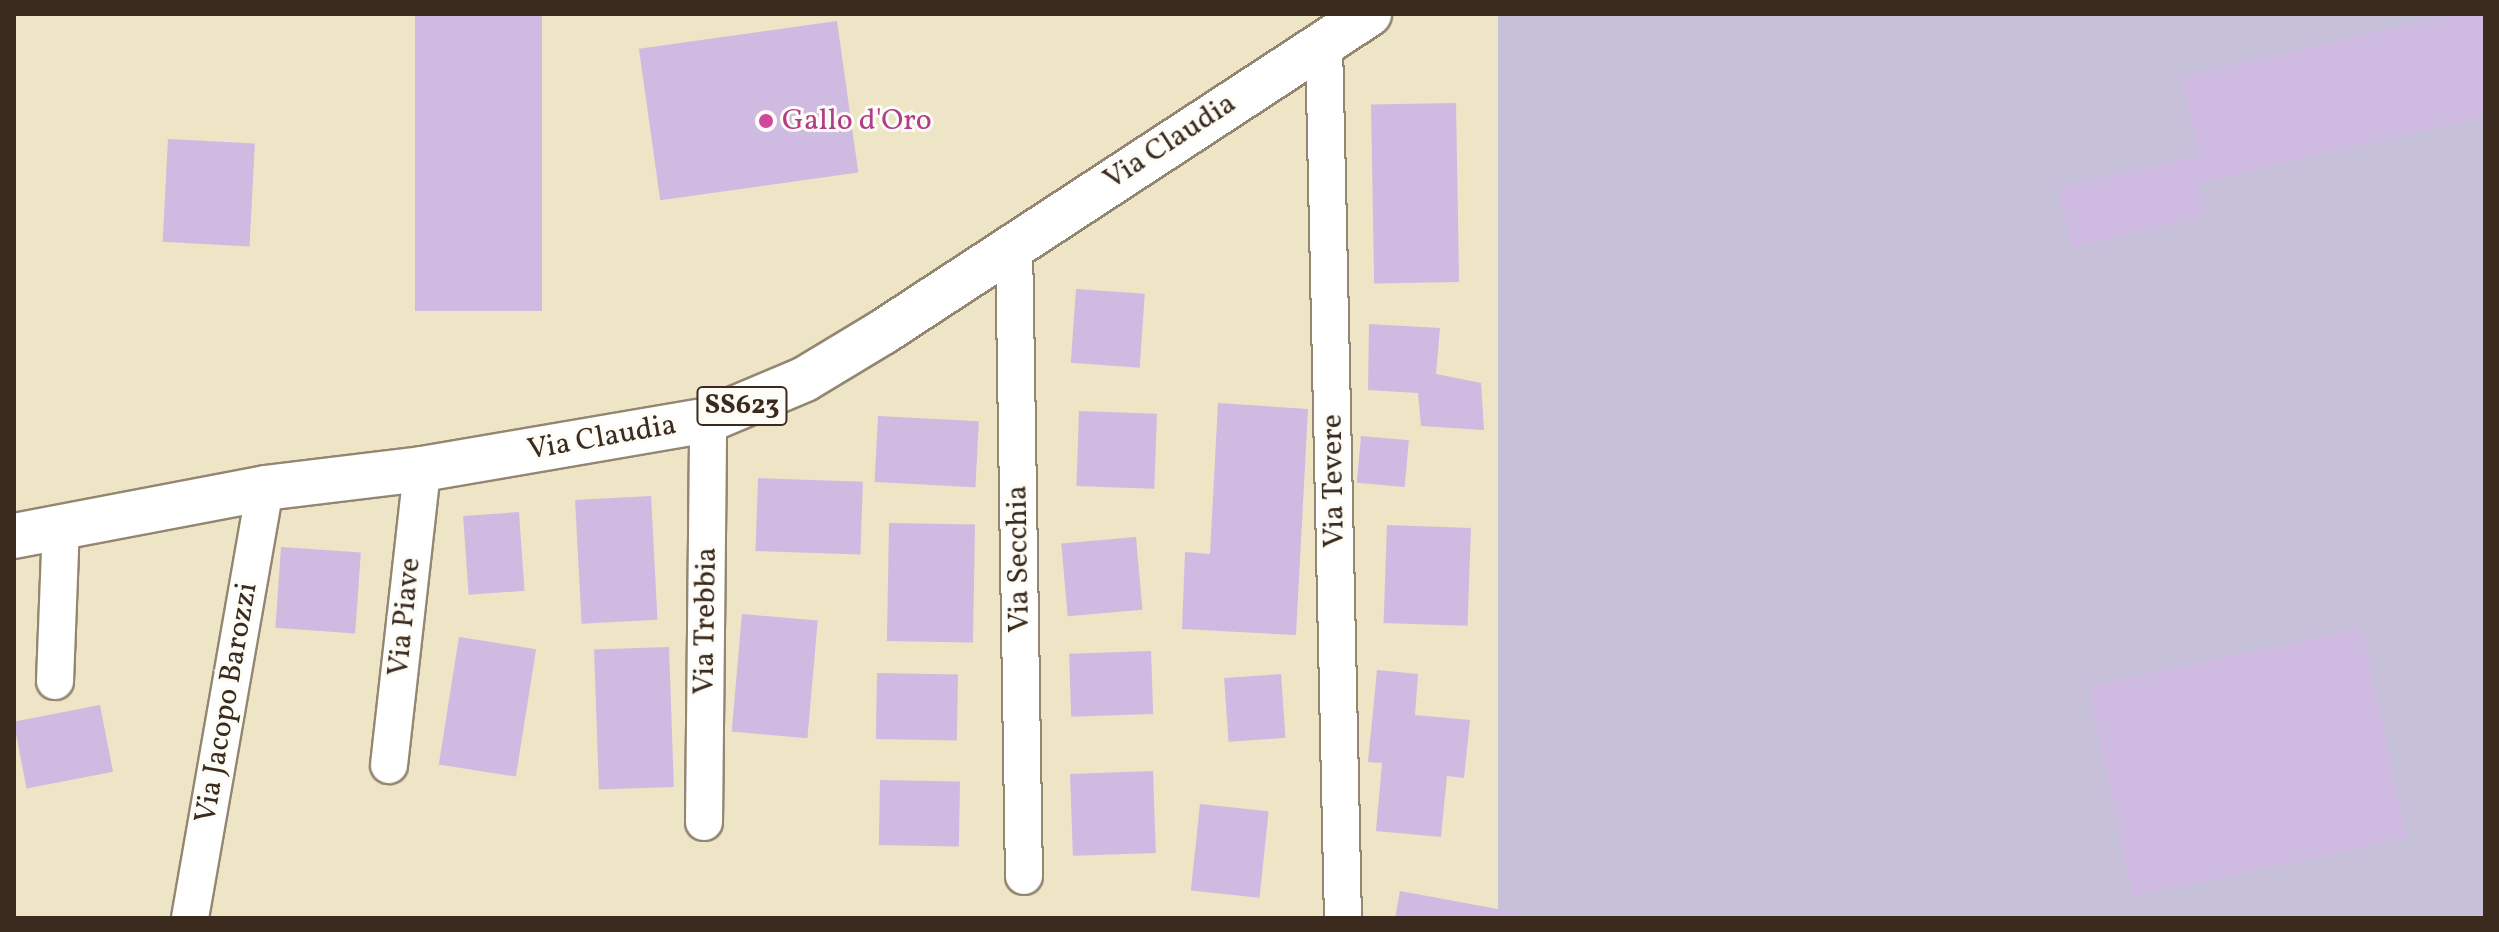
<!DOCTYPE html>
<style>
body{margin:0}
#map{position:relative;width:2499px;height:932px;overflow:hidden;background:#eee4c6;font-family:Vollkorn,serif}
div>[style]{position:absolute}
.industrial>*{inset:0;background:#c6c0d9;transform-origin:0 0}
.building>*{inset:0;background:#cfbae2;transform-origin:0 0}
.roads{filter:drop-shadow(2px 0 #948772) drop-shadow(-2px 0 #948772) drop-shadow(0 2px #948772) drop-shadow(0 -2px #948772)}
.street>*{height:36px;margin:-18px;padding:0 18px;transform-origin:18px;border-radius:18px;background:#fff}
.primary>*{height:44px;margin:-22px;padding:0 22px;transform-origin:22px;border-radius:22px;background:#fff}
.dots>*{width:22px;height:22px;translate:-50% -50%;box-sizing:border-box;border:4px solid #fdfcf7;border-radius:50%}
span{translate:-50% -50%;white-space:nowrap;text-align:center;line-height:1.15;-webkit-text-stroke:6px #fdfcf7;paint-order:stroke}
.shield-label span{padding:2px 6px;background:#fdfcf7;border:2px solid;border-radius:6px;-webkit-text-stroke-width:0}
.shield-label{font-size:28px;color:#3b2a1e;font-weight:700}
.hotel-label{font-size:30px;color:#b23c85}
.left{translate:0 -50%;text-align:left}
.street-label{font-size:30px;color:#3b2a1e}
.frame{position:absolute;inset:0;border:16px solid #3b2a1e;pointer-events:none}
</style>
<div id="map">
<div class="industrial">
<i style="left:1498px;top:14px;width:987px;height:904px"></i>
</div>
<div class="building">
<i style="left:415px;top:14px;width:127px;height:297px"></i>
<i style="clip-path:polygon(2454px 14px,2485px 14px,2485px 116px,2198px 183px,2206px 216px,2072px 248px,2058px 188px,2199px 155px,2181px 77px)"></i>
<i style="left:837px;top:21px;width:153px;height:200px;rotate:82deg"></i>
<i style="left:1456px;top:103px;width:179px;height:85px;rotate:89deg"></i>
<i style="left:168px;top:139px;width:87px;height:103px;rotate:3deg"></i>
<i style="left:1076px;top:289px;width:69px;height:74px;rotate:4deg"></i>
<i style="clip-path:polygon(1369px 324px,1440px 328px,1436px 374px,1481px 383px,1484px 430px,1421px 426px,1418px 393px,1368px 390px)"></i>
<i style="clip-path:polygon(1218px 403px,1308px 409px,1296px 635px,1182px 629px,1185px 552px,1210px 554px)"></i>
<i style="left:1079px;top:411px;width:78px;height:75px;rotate:2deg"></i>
<i style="left:878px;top:416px;width:101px;height:66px;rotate:3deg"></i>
<i style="left:1361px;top:436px;width:48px;height:47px;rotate:5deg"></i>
<i style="left:758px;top:478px;width:105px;height:73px;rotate:2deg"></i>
<i style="left:651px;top:496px;width:124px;height:76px;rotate:87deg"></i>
<i style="left:519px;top:512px;width:79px;height:56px;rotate:86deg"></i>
<i style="left:889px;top:523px;width:86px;height:118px;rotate:1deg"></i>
<i style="left:1387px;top:525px;width:84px;height:98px;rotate:2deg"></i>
<i style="left:1136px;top:537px;width:73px;height:75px;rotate:85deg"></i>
<i style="left:281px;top:547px;width:80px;height:81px;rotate:4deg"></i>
<i style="left:742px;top:614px;width:76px;height:118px;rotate:5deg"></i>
<i style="left:2362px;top:628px;width:215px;height:280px;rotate:78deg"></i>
<i style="left:459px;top:637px;width:78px;height:129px;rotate:9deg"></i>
<i style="left:669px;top:647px;width:140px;height:75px;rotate:88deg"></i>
<i style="left:1151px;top:651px;width:63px;height:82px;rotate:88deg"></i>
<i style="clip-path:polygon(1377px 670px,1418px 674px,1415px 715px,1470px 720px,1464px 778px,1447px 776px,1441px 837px,1376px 831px,1382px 763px,1368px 762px)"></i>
<i style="left:877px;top:673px;width:81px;height:66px;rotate:1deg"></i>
<i style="left:1281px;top:674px;width:64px;height:57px;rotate:86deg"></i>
<i style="left:100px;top:705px;width:68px;height:88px;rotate:79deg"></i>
<i style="left:1153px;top:771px;width:82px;height:83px;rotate:88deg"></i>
<i style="left:880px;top:780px;width:80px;height:65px;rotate:1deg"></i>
<i style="left:1200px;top:804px;width:69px;height:87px;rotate:6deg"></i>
<i style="clip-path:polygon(1400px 891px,1519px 913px,1518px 918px,1395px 918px)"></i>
</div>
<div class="roads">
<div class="street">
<i style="left:1324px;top:43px;width:875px;rotate:88.76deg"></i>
<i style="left:1014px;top:242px;width:634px;rotate:89.1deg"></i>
<i style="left:55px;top:681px;width:154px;rotate:-87.8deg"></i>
<i style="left:389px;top:765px;width:298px;rotate:-83.6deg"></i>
<i style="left:704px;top:822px;width:402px;rotate:-89.4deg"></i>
<i style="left:190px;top:918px;width:436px;rotate:-80.1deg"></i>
</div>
<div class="primary">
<i style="left:14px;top:536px;width:256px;rotate:-10.8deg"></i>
<i style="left:265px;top:488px;width:158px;rotate:-6.9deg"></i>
<i style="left:422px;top:469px;width:290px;rotate:-9.7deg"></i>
<i style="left:708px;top:420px;width:105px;rotate:-22.9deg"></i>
<i style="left:805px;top:379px;width:91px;rotate:-31.1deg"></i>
<i style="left:883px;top:332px;width:581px;rotate:-33.2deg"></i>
</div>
</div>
<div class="dots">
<i style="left:766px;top:121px;background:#d1479c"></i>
</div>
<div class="shield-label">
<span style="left:742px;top:406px">SS623</span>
</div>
<div class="hotel-label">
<span class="left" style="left:782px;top:121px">Gallo d'Oro</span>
</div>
<div class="street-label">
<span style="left:1170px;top:142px;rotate:-33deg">Via Claudia</span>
<span style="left:602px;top:438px;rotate:-10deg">Via Claudia</span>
<span style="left:1334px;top:481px;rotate:-91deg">Via Tevere</span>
<span style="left:1019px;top:559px;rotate:-91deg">Via Secchia</span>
<span style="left:405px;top:617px;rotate:-84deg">Via Piave</span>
<span style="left:706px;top:621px;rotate:-89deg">Via Trebbia</span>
<span style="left:227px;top:703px;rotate:-80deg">Via Jacopo Barozzi</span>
</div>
<div class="frame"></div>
</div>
